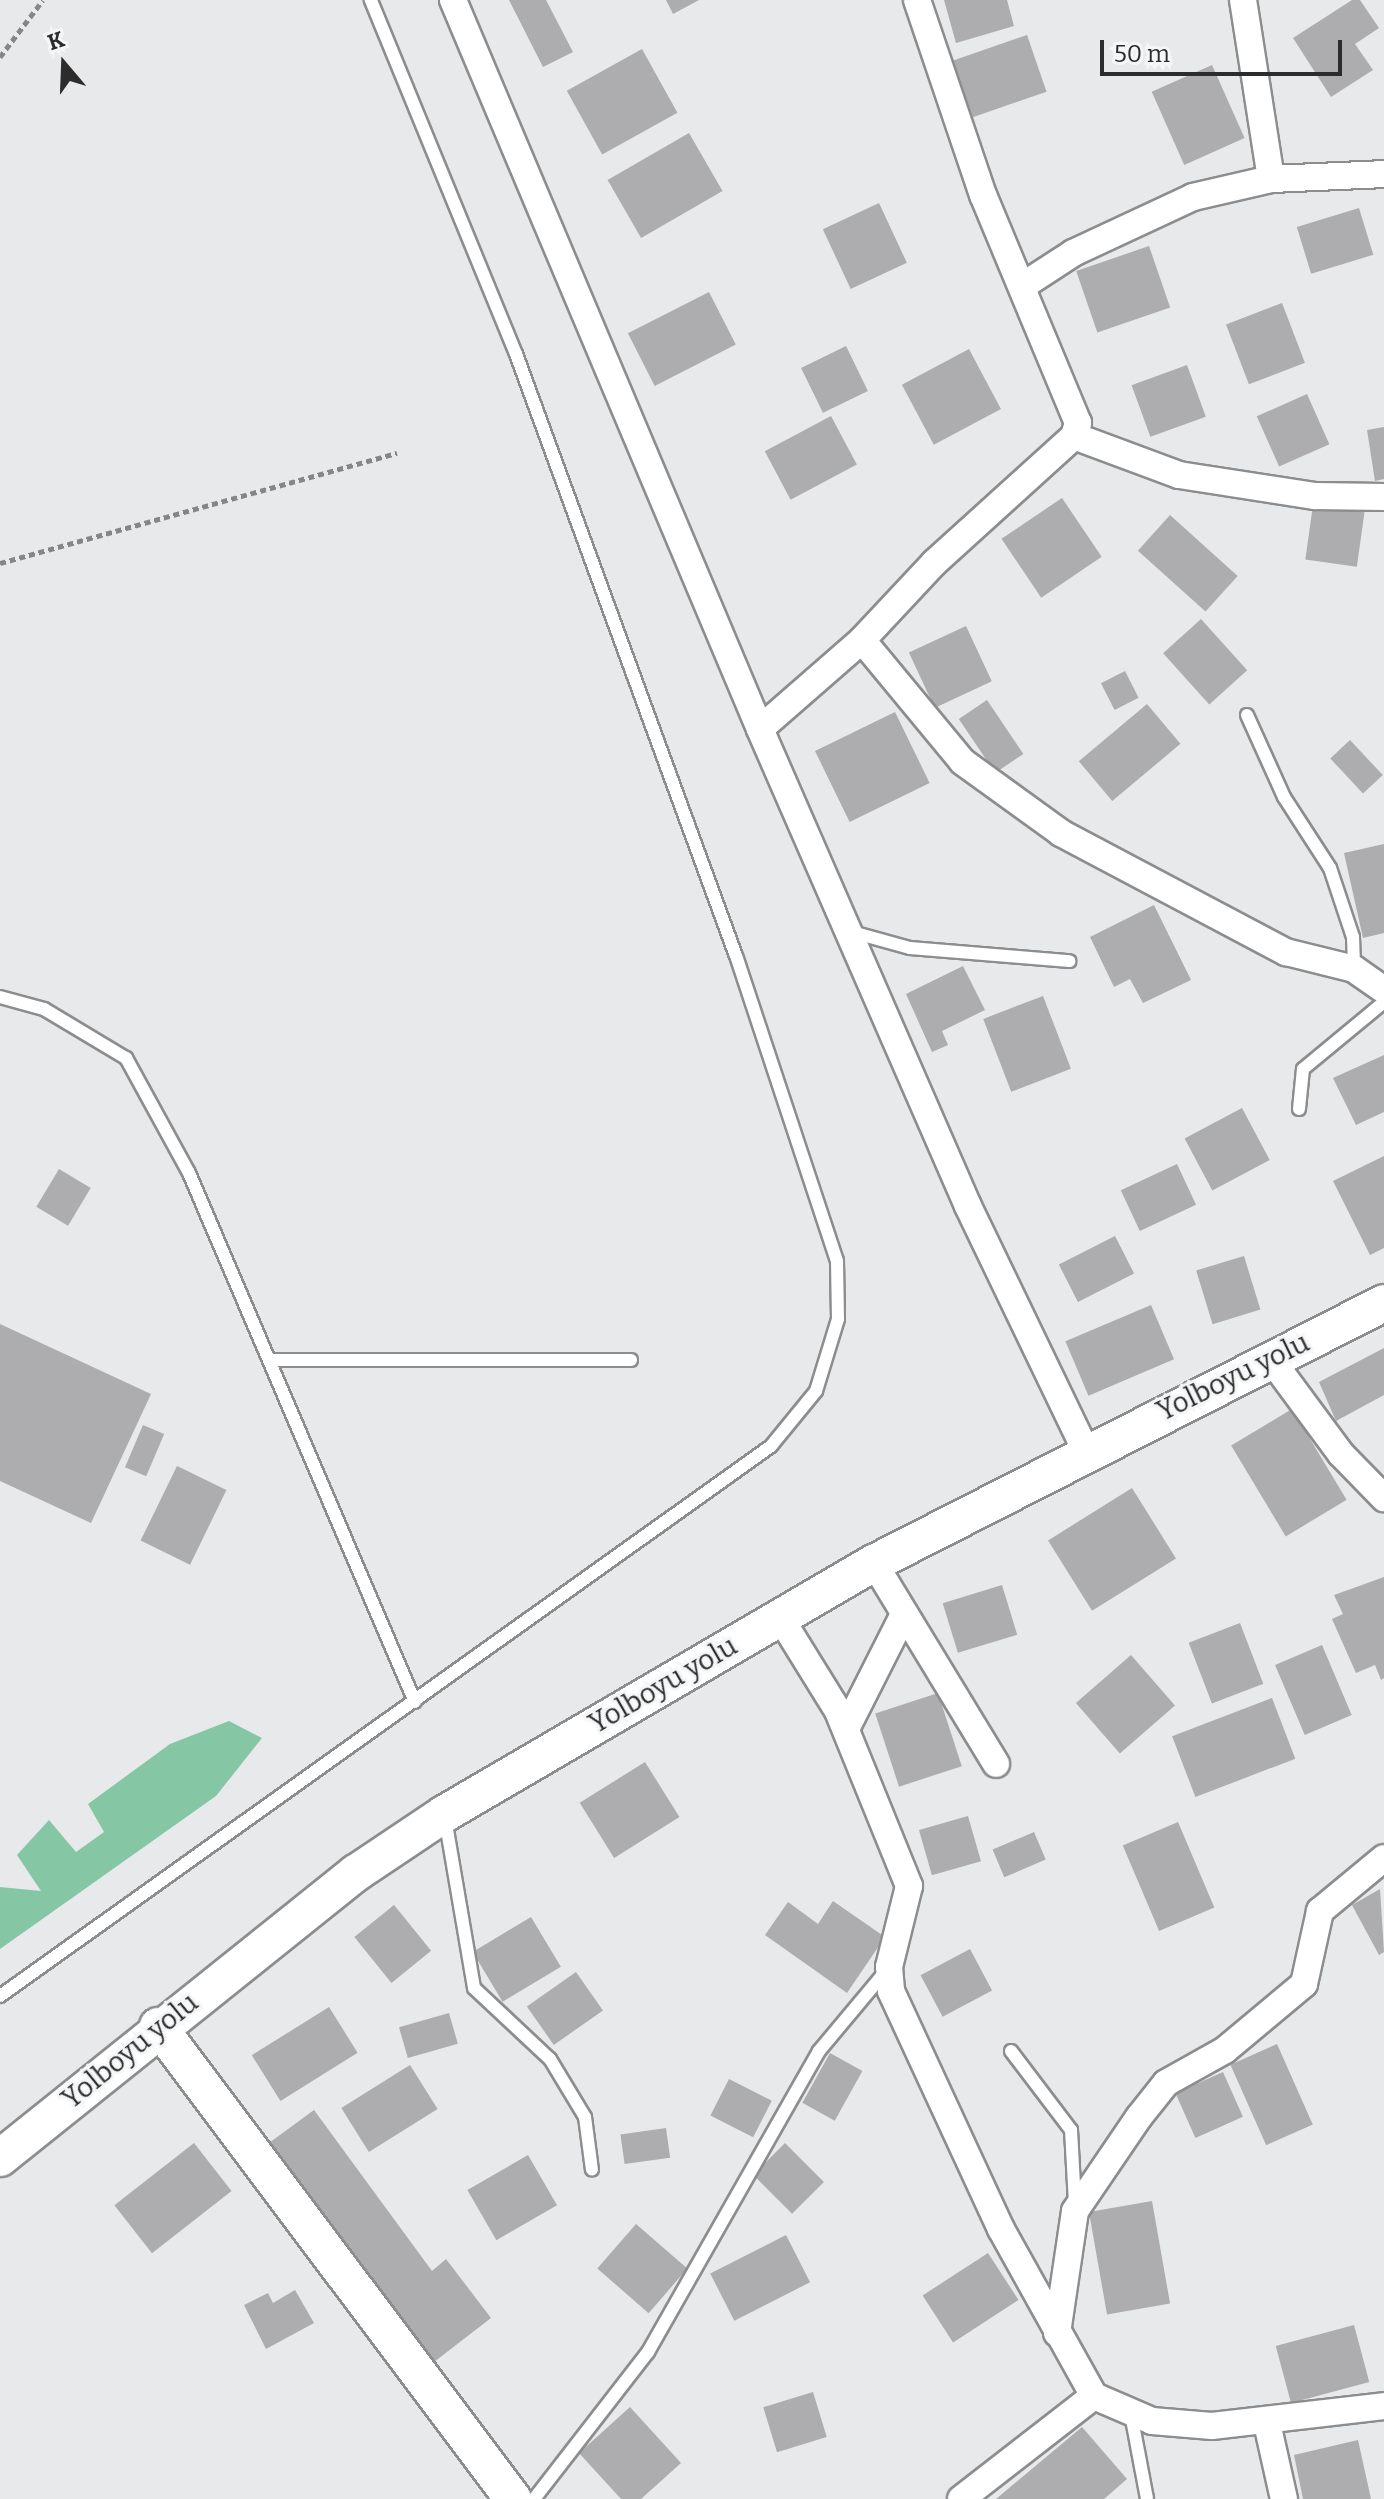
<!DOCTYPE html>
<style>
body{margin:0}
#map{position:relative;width:1384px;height:2499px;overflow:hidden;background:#e8e9ea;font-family:Bitter,serif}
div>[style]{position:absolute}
.forest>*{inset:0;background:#85c6a5}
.building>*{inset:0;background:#adacae;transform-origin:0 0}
.path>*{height:5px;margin-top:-2.5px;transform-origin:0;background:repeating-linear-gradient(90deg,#868687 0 6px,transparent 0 10px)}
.roads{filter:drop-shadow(2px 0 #8c8d8f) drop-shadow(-2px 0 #8c8d8f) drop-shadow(0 2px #8c8d8f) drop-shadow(0 -2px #8c8d8f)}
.lane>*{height:12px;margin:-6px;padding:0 6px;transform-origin:6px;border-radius:6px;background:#fff}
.street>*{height:26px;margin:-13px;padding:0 13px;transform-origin:13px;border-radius:13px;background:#fff}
.secondary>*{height:36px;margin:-18px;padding:0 18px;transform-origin:18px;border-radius:18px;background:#fff}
span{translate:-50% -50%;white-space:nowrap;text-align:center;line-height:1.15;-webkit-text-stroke:6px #f5f6f7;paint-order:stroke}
.street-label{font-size:28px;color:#2c2c2c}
.north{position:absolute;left:24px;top:24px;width:80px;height:80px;-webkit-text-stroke:6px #f5f6f7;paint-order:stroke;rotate:341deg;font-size:22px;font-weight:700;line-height:32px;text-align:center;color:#2c2c2c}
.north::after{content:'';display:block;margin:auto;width:28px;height:36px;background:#2c2c2c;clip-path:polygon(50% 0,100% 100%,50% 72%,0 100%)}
.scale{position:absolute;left:1100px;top:40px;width:242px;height:36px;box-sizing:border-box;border:4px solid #2c2c2c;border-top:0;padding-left:10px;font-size:24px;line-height:28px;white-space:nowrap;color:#2c2c2c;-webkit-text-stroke:6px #f5f6f7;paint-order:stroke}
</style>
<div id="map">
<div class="forest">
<i style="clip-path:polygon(229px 1721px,262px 1738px,216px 1796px,0 1949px,0 1887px,41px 1891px,17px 1855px,49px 1820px,76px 1852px,104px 1832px,88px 1804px,170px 1744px)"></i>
</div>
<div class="building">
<i style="clip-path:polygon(509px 0,546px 0,573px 52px,543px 67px)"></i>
<i style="clip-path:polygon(666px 0,699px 0,673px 14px)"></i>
<i style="clip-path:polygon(944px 0,1007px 0,1014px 26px,956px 43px)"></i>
<i style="clip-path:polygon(1352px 0,1360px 0,1379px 28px,1355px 44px,1373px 70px,1331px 97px,1293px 38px)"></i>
<i style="left:1027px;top:35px;width:60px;height:78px;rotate:71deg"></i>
<i style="left:642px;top:49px;width:73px;height:86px;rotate:61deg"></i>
<i style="left:1212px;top:65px;width:80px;height:66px;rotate:66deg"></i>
<i style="left:689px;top:133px;width:67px;height:94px;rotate:60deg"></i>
<i style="left:879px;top:203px;width:66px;height:62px;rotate:65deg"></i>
<i style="left:1359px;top:208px;width:49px;height:65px;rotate:73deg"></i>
<i style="left:1149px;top:246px;width:65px;height:77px;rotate:71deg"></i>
<i style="left:709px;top:292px;width:59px;height:91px;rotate:63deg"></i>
<i style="left:1282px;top:303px;width:64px;height:60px;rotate:69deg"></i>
<i style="left:846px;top:346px;width:50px;height:50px;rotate:64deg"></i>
<i style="left:969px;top:349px;width:68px;height:76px;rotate:62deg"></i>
<i style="left:1187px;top:365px;width:55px;height:59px;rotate:70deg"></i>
<i style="left:1307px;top:394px;width:55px;height:55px;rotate:66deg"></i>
<i style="left:831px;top:416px;width:55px;height:75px;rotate:62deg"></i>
<i style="clip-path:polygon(1384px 427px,1384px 479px,1375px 481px,1367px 430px)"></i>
<i style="left:1062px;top:498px;width:71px;height:73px;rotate:56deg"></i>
<i style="left:1313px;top:505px;width:52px;height:55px;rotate:8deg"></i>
<i style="left:1170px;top:515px;width:91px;height:48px;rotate:42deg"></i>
<i style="left:1201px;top:619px;width:69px;height:51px;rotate:48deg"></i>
<i style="left:966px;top:626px;width:61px;height:63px;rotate:65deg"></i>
<i style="left:1125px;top:671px;width:30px;height:27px;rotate:63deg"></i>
<i style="left:987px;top:700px;width:65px;height:34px;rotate:56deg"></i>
<i style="left:1147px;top:704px;width:52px;height:89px;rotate:50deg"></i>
<i style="left:895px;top:712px;width:79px;height:89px;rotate:64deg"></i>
<i style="left:1350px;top:740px;width:48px;height:27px;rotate:47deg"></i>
<i style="clip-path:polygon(1384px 844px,1384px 933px,1363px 938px,1344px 853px)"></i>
<i style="clip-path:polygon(1154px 905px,1191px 980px,1143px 1003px,1130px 979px,1114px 987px,1090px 937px)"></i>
<i style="clip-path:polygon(963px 966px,985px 1010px,942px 1031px,948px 1045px,932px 1052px,906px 994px)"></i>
<i style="left:1043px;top:996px;width:78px;height:64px;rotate:69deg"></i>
<i style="clip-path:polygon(1384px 1055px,1384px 1112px,1356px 1125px,1333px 1078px)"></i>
<i style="left:1242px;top:1108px;width:59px;height:65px;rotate:62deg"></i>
<i style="clip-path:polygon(1384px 1156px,1384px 1248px,1370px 1255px,1333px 1181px)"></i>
<i style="left:1177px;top:1164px;width:45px;height:62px;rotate:65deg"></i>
<i style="left:59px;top:1169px;width:37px;height:44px;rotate:31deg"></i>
<i style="left:1115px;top:1236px;width:42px;height:63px;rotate:63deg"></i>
<i style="left:1244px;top:1256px;width:56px;height:50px;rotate:73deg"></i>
<i style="left:1151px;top:1305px;width:59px;height:93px;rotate:67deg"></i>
<i style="clip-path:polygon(0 1324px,151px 1394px,91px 1523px,0 1481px)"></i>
<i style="clip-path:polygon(1384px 1348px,1384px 1395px,1336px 1421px,1319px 1382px)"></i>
<i style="left:1292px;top:1409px;width:106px;height:71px;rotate:59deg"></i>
<i style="left:143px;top:1425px;width:23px;height:46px;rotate:23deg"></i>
<i style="left:177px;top:1466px;width:55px;height:83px;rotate:26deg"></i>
<i style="left:1132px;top:1488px;width:83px;height:99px;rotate:58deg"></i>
<i style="clip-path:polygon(1384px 1577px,1384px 1678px,1381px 1680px,1375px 1665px,1356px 1673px,1332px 1619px,1343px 1614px,1334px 1595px)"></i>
<i style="left:1002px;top:1585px;width:52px;height:62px;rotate:73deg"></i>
<i style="left:1240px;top:1623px;width:65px;height:55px;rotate:69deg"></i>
<i style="left:1322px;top:1645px;width:76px;height:51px;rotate:67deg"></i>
<i style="left:1131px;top:1655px;width:67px;height:73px;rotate:49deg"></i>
<i style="left:938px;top:1693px;width:77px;height:66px;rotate:72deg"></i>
<i style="left:1272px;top:1698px;width:65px;height:107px;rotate:69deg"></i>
<i style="left:645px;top:1762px;width:65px;height:77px;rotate:58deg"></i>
<i style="left:968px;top:1816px;width:47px;height:51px;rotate:74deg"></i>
<i style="left:1178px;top:1822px;width:93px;height:60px;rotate:67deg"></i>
<i style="left:1034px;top:1832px;width:30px;height:45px;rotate:67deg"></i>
<i style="clip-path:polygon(1380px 1889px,1384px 1952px,1379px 1955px,1352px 1905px)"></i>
<i style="clip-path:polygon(833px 1901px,885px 1937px,847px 1993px,765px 1935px,788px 1902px,818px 1924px)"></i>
<i style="left:394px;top:1905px;width:59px;height:51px;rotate:51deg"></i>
<i style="left:531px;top:1917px;width:58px;height:68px;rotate:59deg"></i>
<i style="left:970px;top:1949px;width:47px;height:56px;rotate:62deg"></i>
<i style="left:576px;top:1972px;width:47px;height:60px;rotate:55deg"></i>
<i style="left:329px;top:2007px;width:54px;height:91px;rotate:58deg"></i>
<i style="left:449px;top:2013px;width:32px;height:52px;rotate:74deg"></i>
<i style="left:1277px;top:2044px;width:88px;height:51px;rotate:66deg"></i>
<i style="left:830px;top:2053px;width:37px;height:57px;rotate:29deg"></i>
<i style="left:410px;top:2065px;width:52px;height:81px;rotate:58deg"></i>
<i style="left:1223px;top:2072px;width:49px;height:52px;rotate:66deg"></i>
<i style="left:729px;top:2079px;width:48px;height:41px;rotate:27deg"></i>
<i style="clip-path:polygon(314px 2110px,432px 2271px,446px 2259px,491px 2318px,434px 2362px,269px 2143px)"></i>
<i style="left:666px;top:2128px;width:30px;height:46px;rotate:82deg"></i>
<i style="left:194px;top:2143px;width:61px;height:101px;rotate:52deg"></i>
<i style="left:785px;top:2143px;width:55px;height:45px;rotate:45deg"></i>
<i style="left:528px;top:2155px;width:58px;height:70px;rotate:60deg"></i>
<i style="left:1152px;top:2201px;width:104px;height:64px;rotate:80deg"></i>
<i style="left:636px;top:2224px;width:68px;height:59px;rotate:41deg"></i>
<i style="left:786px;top:2235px;width:53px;height:85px;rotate:63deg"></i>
<i style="left:988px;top:2253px;width:56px;height:78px;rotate:57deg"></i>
<i style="clip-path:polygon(295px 2290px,314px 2323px,266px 2349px,244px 2305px,268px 2293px,273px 2303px)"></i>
<i style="left:1354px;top:2325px;width:59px;height:81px;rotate:75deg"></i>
<i style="left:813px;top:2392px;width:47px;height:52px;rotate:73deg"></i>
<i style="clip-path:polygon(630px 2407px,681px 2463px,641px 2499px,621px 2499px,579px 2453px)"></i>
<i style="clip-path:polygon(1082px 2427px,1127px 2479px,1104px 2499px,996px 2499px)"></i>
<i style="clip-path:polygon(1358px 2440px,1371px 2499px,1303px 2499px,1294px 2455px)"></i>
</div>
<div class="path">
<i style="left:0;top:57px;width:71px;rotate:-53deg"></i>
<i style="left:0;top:563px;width:412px;rotate:-15.5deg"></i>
</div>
<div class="roads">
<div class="lane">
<i style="left:1247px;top:715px;width:90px;rotate:65.7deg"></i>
<i style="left:1284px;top:797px;width:85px;rotate:57.1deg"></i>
<i style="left:1330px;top:868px;width:73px;rotate:71.6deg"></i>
<i style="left:1353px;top:937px;width:32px;rotate:88deg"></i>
<i style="left:852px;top:932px;width:60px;rotate:15.4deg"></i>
<i style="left:910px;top:948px;width:160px;rotate:4.7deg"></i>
<i style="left:0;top:997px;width:46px;rotate:15.3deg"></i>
<i style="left:44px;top:1009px;width:96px;rotate:30.9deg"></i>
<i style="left:126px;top:1058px;width:131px;rotate:61.3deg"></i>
<i style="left:189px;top:1173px;width:575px;rotate:66.87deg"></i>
<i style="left:1299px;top:1109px;width:40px;rotate:-84.3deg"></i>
<i style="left:1303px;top:1069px;width:105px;rotate:-39.6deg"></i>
<i style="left:269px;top:1360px;width:362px"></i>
<i style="left:445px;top:1818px;width:172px;rotate:80.3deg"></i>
<i style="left:474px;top:1988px;width:104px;rotate:43.1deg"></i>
<i style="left:550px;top:2059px;width:68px;rotate:58.9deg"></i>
<i style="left:585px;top:2117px;width:53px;rotate:82.5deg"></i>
<i style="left:0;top:1996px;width:947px;rotate:-35.5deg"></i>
<i style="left:771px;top:1446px;width:71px;rotate:-50.7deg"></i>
<i style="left:816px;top:1391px;width:75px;rotate:-73deg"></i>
<i style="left:838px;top:1319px;width:58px;rotate:-91deg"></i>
<i style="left:837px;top:1261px;width:321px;rotate:-108.3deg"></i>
<i style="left:736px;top:956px;width:641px;rotate:-110.07deg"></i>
<i style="left:516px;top:354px;width:383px;rotate:-112.3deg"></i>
<i style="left:1011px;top:2051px;width:99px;rotate:52.8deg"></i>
<i style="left:1071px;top:2130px;width:74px;rotate:86.9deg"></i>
<i style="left:1131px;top:2414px;width:86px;rotate:79.3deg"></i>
<i style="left:534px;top:2499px;width:186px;rotate:-52.2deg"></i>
<i style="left:648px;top:2352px;width:346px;rotate:-60.4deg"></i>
<i style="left:819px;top:2051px;width:104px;rotate:-50.1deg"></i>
</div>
<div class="street">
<i style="left:453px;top:0;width:791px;rotate:67.16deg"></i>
<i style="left:760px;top:729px;width:520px;rotate:66.44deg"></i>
<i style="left:968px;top:1206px;width:272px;rotate:64.3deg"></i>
<i style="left:1243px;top:0;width:181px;rotate:81.1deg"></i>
<i style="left:1024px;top:285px;width:59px;rotate:-33.1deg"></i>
<i style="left:1073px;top:253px;width:132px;rotate:-25deg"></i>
<i style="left:1193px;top:197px;width:80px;rotate:-13deg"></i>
<i style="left:1271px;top:179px;width:113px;rotate:-2.5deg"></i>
<i style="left:1074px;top:436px;width:112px;rotate:20.4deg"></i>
<i style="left:1179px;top:475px;width:138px;rotate:8.8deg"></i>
<i style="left:1315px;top:496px;width:69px;rotate:0.8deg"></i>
<i style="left:862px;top:640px;width:158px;rotate:50.4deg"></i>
<i style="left:963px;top:762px;width:121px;rotate:35.9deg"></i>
<i style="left:1061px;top:833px;width:255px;rotate:27.9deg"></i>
<i style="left:1286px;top:952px;width:70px;rotate:14deg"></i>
<i style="left:1354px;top:969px;width:37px;rotate:35deg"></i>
<i style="left:760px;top:729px;width:135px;rotate:-41.1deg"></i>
<i style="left:862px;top:640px;width:105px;rotate:-46.9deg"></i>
<i style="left:934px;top:563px;width:189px;rotate:-42.2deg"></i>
<i style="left:1074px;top:436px;width:14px;rotate:-73deg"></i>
<i style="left:1078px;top:423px;width:247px;rotate:-112.6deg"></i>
<i style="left:983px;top:195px;width:206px;rotate:-108.7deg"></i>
<i style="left:1270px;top:1358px;width:119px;rotate:53.5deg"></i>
<i style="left:1341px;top:1454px;width:62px;rotate:45.7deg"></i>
<i style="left:874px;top:1563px;width:235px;rotate:58.7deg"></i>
<i style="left:781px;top:1619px;width:108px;rotate:58.2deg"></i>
<i style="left:838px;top:1711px;width:189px;rotate:67.9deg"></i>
<i style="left:909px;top:1886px;width:83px;rotate:103.9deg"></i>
<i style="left:889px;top:1967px;width:24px;rotate:85deg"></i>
<i style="left:891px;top:1991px;width:262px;rotate:65.2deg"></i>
<i style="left:1001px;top:2229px;width:191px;rotate:60.9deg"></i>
<i style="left:1094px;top:2396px;width:63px;rotate:23.3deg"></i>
<i style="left:1152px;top:2421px;width:60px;rotate:4.8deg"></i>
<i style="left:1212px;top:2426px;width:173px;rotate:-6.6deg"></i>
<i style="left:846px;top:1729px;width:129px;rotate:-63.2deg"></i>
<i style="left:1057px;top:2333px;width:123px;rotate:-81.6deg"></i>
<i style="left:1075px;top:2211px;width:114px;rotate:-55.8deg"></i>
<i style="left:1139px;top:2117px;width:43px;rotate:-51.5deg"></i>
<i style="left:1166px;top:2083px;width:68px;rotate:-29.2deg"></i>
<i style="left:1225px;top:2050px;width:103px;rotate:-39.9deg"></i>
<i style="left:1304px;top:1984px;width:75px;rotate:-77.6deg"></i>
<i style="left:1320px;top:1911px;width:83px;rotate:-39.6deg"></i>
<i style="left:1267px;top:2423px;width:78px;rotate:77.4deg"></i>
<i style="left:961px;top:2499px;width:168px;rotate:-37.8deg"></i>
</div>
<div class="secondary">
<i style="left:158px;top:2026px;width:591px;rotate:53.11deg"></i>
<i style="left:0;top:2158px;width:456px;rotate:-38.7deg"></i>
<i style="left:356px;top:1873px;width:106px;rotate:-33.8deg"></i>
<i style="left:444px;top:1814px;width:498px;rotate:-30.3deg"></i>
<i style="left:874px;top:1563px;width:572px;rotate:-27.01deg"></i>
</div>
</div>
<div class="street-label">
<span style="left:1233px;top:1377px;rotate:-26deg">Yolboyu yolu</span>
<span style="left:663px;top:1685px;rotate:-30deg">Yolboyu yolu</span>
<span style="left:130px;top:2051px;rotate:-39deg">Yolboyu yolu</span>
</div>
<div class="north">K</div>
<div class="scale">50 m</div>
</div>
